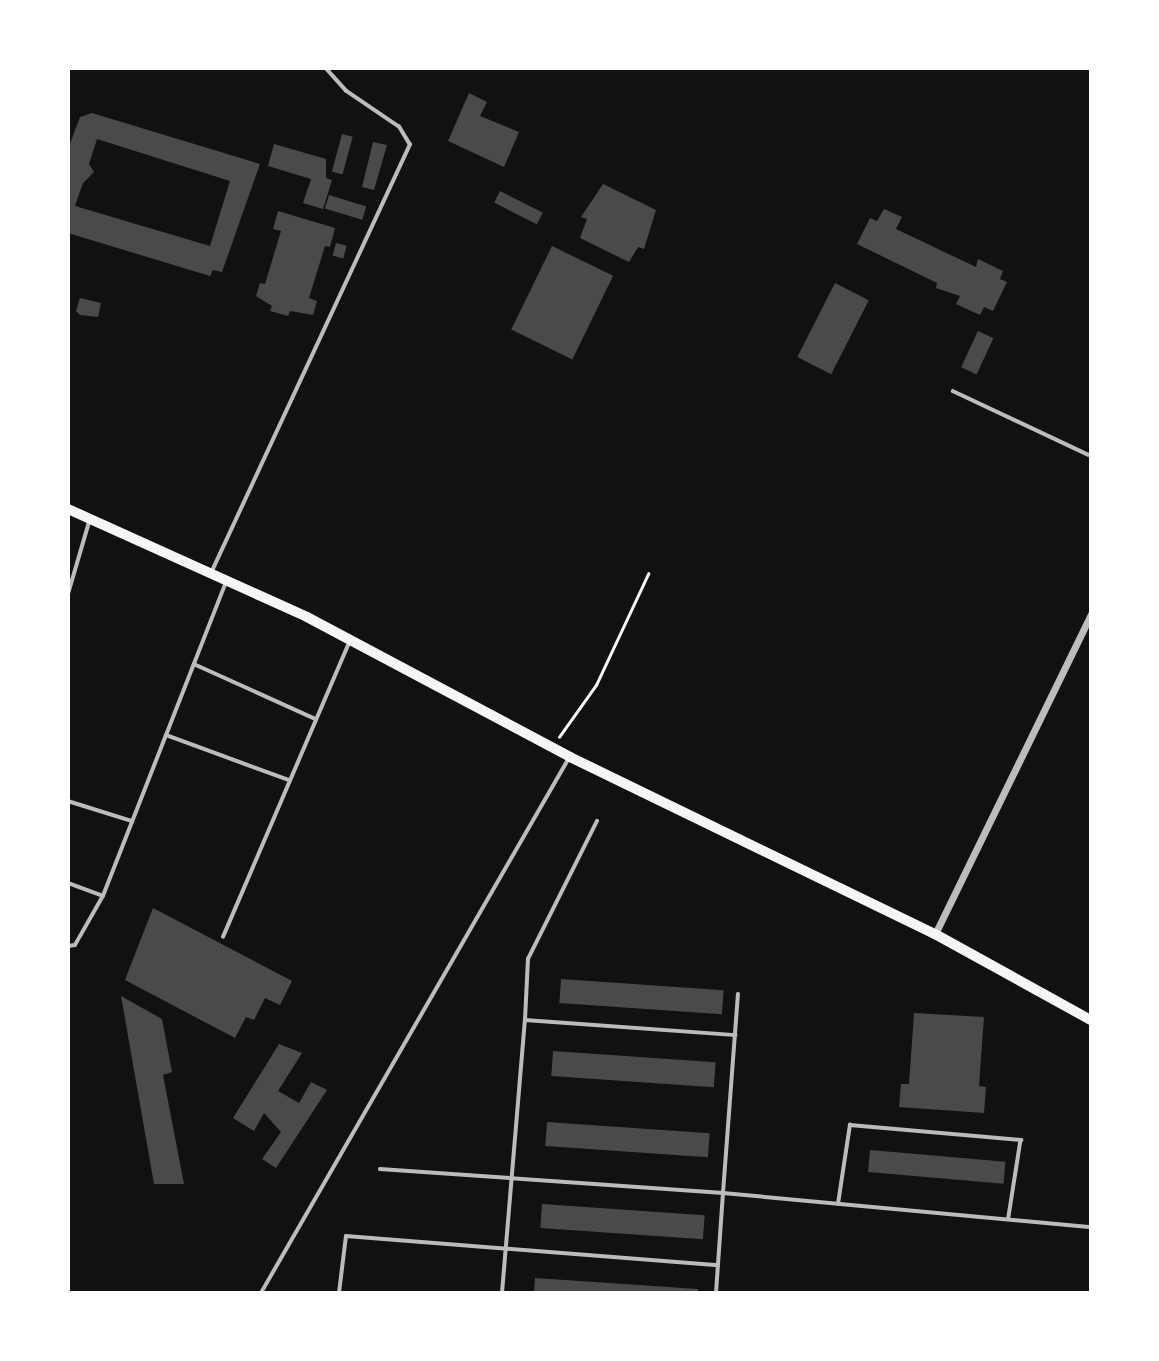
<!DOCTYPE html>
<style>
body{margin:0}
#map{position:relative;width:1159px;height:1361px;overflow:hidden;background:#111;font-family:Manrope,sans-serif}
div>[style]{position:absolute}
.building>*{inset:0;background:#4a4a4a;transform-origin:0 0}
.path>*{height:2.5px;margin:-1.25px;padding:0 1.25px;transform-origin:1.25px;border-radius:1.25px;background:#f5f5f5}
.service>*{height:3.5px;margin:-1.75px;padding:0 1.75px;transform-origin:1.75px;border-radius:1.75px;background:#bcbcbc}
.minor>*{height:7px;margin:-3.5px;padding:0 3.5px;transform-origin:3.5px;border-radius:3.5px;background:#bcbcbc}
.secondary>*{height:10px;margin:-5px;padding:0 5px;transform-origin:5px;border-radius:5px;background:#f5f5f5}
span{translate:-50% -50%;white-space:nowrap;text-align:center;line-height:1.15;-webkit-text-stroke:7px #fff;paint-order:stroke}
.frame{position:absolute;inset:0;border:70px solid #fff;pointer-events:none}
</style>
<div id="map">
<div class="building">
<i style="clip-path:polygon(469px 93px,487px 102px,480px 116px,519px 132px,504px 167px,448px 141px)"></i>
<i style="clip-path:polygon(evenodd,92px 113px,260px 164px,222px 272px,213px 270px,210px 276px,68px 233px,68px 149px,80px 117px,92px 113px,97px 139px,230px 181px,210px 246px,75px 206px,83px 183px,94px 172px,89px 164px,97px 139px)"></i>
<i style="left:342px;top:134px;width:11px;height:39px;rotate:15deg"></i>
<i style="clip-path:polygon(373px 142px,387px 145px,374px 190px,362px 187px)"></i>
<i style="clip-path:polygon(274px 144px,326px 159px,326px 178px,332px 180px,323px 209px,303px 203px,311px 179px,268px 166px)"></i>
<i style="clip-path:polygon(603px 184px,656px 210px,644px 249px,638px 247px,629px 262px,580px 238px,587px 219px,581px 217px)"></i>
<i style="left:500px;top:191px;width:48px;height:13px;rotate:27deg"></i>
<i style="left:329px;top:195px;width:39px;height:14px;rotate:17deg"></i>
<i style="clip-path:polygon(884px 209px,902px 217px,896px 229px,976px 267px,978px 259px,1003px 271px,1000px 279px,1007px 282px,993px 311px,984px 307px,980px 315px,956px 304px,960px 296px,936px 288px,937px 283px,857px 244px,870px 218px,877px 221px)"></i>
<i style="clip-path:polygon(278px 211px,335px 228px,330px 247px,325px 246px,309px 298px,317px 301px,313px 315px,290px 311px,288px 316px,270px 311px,272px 306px,256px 296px,260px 283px,265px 284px,281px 231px,273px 229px)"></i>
<i style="left:336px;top:243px;width:11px;height:13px;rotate:15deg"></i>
<i style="left:552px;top:246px;width:68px;height:93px;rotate:26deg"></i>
<i style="left:835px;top:283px;width:38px;height:83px;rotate:27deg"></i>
<i style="clip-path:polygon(80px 298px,101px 303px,98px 317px,80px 315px,76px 311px)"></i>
<i style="left:978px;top:331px;width:17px;height:40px;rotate:25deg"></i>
<i style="clip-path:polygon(153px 908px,292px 981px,280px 1005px,265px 998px,254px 1020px,246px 1017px,235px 1038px,125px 980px)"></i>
<i style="left:561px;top:979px;width:163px;height:24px;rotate:4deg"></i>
<i style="clip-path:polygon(121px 996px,162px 1019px,172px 1072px,163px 1075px,184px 1184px,154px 1184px)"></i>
<i style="clip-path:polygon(914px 1013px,984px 1017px,979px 1086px,986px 1087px,984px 1113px,899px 1107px,901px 1084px,909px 1084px)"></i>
<i style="clip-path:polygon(279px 1044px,302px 1053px,278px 1091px,299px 1103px,311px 1082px,327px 1090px,276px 1168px,262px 1159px,281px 1132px,264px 1113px,254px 1131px,233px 1118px)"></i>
<i style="left:553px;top:1051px;width:163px;height:25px;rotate:4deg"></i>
<i style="left:547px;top:1122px;width:163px;height:24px;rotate:4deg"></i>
<i style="left:870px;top:1150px;width:136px;height:22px;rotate:5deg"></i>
<i style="left:542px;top:1204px;width:163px;height:24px;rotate:4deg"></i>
<i style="clip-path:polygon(535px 1278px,698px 1289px,698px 1293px,534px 1293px)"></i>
</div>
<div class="path">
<i style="left:559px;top:737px;width:64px;rotate:-54.6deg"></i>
<i style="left:596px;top:685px;width:123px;rotate:-64.9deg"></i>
</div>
<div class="service">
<i style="left:953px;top:391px;width:153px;rotate:25.2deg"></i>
<i style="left:212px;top:571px;width:470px;rotate:-65.1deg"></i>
<i style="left:410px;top:145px;width:21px;rotate:-121deg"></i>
<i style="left:399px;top:127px;width:64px;rotate:-145.8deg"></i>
<i style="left:346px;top:91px;width:31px;rotate:-132deg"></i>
<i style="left:68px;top:594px;width:75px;rotate:-73.7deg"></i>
<i style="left:194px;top:664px;width:134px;rotate:24.3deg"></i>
<i style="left:166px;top:735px;width:131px;rotate:20.1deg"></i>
<i style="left:68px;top:801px;width:67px;rotate:17.4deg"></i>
<i style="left:68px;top:883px;width:37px;rotate:20deg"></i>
<i style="left:223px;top:937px;width:320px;rotate:-66.8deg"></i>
<i style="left:68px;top:946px;width:7px;rotate:-8deg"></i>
<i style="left:75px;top:945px;width:56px;rotate:-60.3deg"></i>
<i style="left:103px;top:896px;width:337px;rotate:-68.6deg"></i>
<i style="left:525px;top:1020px;width:61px;rotate:-87.2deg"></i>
<i style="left:528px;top:959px;width:154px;rotate:-63.4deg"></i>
<i style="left:380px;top:1169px;width:344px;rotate:4deg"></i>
<i style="left:723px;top:1193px;width:199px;rotate:-85.7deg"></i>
<i style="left:838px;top:1204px;width:80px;rotate:-81.4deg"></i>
<i style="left:850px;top:1125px;width:172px;rotate:5deg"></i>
<i style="left:1021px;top:1140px;width:78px;rotate:98.9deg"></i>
<i style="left:261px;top:1293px;width:617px;rotate:-60.07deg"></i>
<i style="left:339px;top:1293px;width:57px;rotate:-83deg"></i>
<i style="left:346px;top:1236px;width:373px;rotate:4.5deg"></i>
<i style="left:502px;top:1293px;width:274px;rotate:-85.2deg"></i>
<i style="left:525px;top:1020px;width:211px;rotate:4.1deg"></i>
<i style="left:716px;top:1293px;width:100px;rotate:-86deg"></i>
<i style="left:723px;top:1193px;width:370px;rotate:5.3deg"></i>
</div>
<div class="minor">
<i style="left:935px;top:934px;width:356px;rotate:-64deg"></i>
</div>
<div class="secondary">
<i style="left:68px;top:509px;width:262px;rotate:24.3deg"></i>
<i style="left:307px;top:617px;width:298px;rotate:28deg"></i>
<i style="left:570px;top:757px;width:406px;rotate:25.9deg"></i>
<i style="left:935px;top:934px;width:178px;rotate:28.9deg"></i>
</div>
<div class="frame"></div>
</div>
